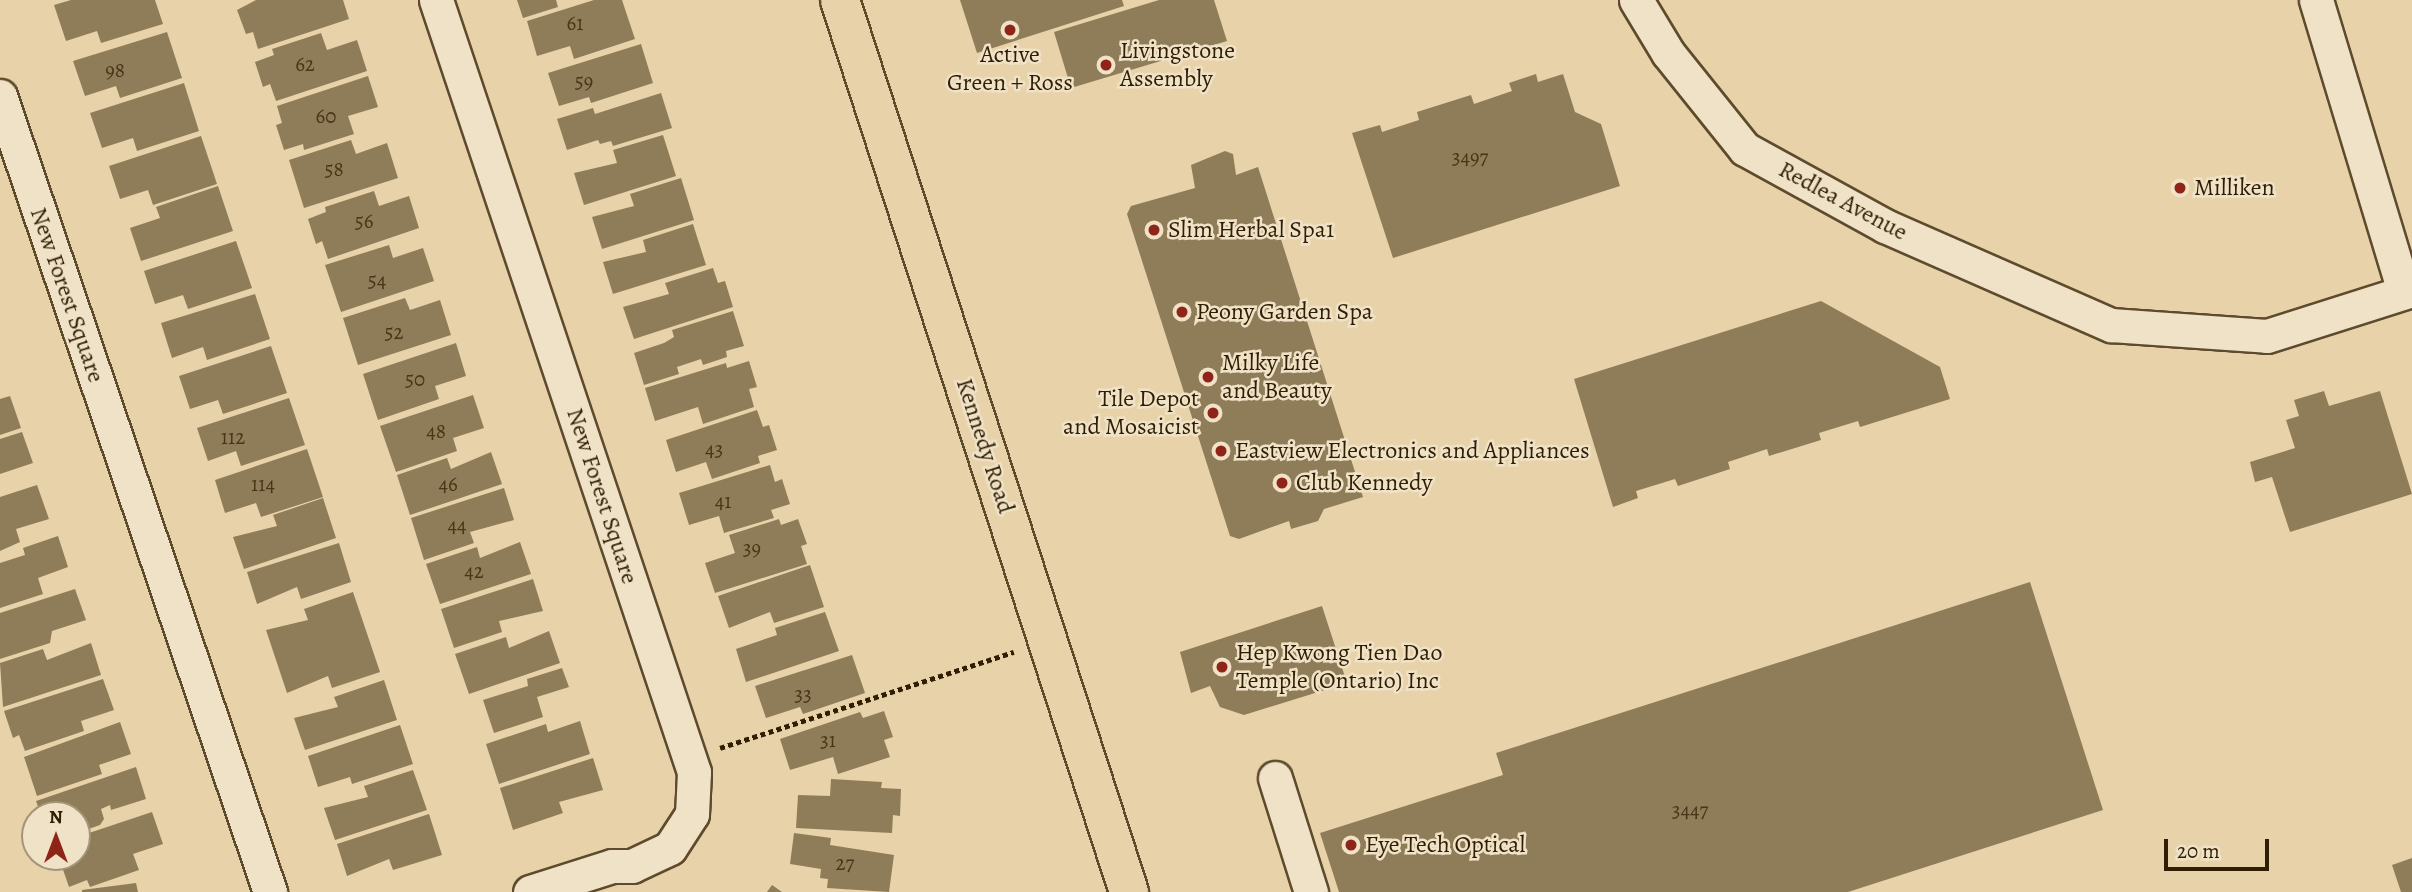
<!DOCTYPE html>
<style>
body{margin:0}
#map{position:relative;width:2412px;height:892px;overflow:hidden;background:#e7d2a9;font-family:Alegreya,serif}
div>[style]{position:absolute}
.building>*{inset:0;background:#8f7c59}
.path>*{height:4.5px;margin-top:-2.25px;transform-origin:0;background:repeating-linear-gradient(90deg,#301e03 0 5px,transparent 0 8.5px)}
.roads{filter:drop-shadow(2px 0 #5e4b2c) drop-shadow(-2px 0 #5e4b2c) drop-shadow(0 2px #5e4b2c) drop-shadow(0 -2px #5e4b2c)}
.minor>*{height:33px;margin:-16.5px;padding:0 16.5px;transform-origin:16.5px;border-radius:16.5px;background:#efe2c7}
.major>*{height:38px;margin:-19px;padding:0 19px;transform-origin:19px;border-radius:19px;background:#e7d2a9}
.dots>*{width:19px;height:19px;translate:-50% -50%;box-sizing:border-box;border:4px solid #efe2c7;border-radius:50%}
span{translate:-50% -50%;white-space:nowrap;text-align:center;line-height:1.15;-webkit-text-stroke:5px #efe2c7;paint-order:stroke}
.number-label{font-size:21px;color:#483618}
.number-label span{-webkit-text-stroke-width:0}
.poi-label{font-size:24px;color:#301e03}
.left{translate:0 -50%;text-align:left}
.right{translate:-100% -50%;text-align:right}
.street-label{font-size:24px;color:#301e03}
.north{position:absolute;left:21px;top:801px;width:70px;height:70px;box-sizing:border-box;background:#efe2c7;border:2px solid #a39479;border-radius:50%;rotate:0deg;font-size:19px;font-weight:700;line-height:28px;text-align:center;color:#301e03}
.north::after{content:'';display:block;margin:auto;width:24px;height:32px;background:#8f2418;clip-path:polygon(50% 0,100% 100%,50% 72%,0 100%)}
.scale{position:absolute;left:2164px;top:839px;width:105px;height:32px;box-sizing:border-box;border:4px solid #301e03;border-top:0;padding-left:9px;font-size:21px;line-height:24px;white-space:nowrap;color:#301e03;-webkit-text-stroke:5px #efe2c7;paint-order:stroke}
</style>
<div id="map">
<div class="building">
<i style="clip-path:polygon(71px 0,155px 0,163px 24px,101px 43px,97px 31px,66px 41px,54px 5px)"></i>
<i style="clip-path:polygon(256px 0,343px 0,349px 19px,258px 49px,253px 32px,246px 34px,237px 10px)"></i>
<i style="clip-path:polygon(517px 0,556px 0,558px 7px,523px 18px)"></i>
<i style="clip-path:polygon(594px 0,622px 0,635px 39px,574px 59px,570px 46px,537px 56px,527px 21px)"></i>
<i style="clip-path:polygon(960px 0,1122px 0,1124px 6px,977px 53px)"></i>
<i style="clip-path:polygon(1159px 0,1214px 0,1227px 41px,1071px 88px,1054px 32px)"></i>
<i style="clip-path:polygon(167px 32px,182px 78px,120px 98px,116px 86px,85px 96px,73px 61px)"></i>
<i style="clip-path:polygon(321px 33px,327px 50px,357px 40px,367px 71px,276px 101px,270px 84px,263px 87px,255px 62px,274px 55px,272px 49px)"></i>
<i style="clip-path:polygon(641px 44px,653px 83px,591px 103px,589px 97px,559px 106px,548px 73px)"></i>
<i style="clip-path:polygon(1536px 74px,1538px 82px,1563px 74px,1575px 112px,1601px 124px,1620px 186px,1393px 258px,1352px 133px,1380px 125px,1382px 132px,1419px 120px,1417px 112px,1471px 95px,1474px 104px,1512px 91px,1509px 83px)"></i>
<i style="clip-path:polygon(368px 76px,378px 107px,348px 116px,354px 134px,304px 150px,303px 144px,284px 150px,276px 125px,282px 123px,277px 106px)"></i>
<i style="clip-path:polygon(184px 83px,199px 131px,137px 151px,133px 138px,102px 148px,90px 113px)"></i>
<i style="clip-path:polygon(661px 93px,672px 128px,613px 146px,611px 141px,600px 144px,598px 140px,567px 150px,557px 119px,593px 108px,595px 114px)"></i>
<i style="clip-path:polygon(663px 135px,676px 176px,584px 205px,574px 173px,617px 163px,613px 150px)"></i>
<i style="clip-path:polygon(201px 136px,217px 184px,153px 205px,148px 190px,120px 199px,109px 166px)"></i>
<i style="clip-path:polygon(351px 140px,356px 154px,387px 143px,398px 178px,304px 208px,289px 160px)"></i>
<i style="clip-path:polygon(1225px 151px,1233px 154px,1236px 175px,1258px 167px,1363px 497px,1324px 509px,1318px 521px,1291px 529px,1289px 521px,1239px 539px,1230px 536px,1127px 214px,1131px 206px,1195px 188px,1191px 165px)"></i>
<i style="clip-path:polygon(681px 178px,694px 220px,602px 249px,592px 217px,634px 206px,630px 194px)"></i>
<i style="clip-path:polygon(218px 186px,233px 231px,141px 261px,130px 228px,160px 218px,156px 207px)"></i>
<i style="clip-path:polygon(374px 191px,379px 206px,409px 196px,419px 228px,328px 259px,322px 241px,316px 244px,308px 219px,326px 212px,325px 207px)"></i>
<i style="clip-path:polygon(693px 224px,706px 265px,613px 294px,603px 262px,646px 252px,643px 240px)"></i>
<i style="clip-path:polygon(236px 241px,252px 288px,188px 309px,183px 295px,155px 304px,144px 271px)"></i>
<i style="clip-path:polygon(389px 245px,393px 258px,423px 248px,434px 281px,341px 312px,325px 265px)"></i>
<i style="clip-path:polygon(713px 268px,718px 283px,725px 281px,733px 307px,634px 339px,623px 307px,669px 294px,665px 283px)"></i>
<i style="clip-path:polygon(255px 294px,270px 339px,207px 360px,203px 347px,172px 358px,161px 323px)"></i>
<i style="clip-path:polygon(405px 298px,410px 310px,440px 300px,451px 335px,358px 365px,343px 318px)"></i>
<i style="clip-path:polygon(1821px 301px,1940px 367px,1950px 399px,1860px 427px,1858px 421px,1819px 433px,1821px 440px,1769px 456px,1767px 449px,1728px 462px,1730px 469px,1678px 486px,1675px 479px,1636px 491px,1638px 498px,1613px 507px,1574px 379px)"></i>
<i style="clip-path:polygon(733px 311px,744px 346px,726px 351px,727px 357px,703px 365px,701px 359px,677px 367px,679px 374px,644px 385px,634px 353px,664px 343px,674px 337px,672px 330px)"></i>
<i style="clip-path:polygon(456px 343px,466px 376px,435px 386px,439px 399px,378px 420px,363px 374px)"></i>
<i style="clip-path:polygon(271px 346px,287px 393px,223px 414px,218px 400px,190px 409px,179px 376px)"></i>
<i style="clip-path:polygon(749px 361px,757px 387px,749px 389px,754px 407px,703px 424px,698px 407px,655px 421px,645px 388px,726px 363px,727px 368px)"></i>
<i style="clip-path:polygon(2324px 391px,2329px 406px,2380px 391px,2412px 494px,2290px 532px,2272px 477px,2255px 482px,2250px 462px,2295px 448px,2286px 420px,2299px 416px,2294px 400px)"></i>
<i style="clip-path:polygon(473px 395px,484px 428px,453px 438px,457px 451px,396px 472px,380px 426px)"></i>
<i style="clip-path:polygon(10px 396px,21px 428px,0 435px,0 399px)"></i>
<i style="clip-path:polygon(289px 398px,305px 445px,241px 466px,236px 451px,208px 461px,197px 428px)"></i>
<i style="clip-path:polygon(757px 410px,763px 427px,769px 425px,777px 450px,758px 456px,760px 463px,712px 479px,706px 462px,676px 472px,666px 440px)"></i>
<i style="clip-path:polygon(22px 432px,33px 463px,0 474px,0 439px)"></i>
<i style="clip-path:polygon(307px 449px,323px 497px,261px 517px,256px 503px,225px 513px,215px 480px)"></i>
<i style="clip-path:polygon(491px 452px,502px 484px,410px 515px,397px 475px,447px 458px,451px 469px)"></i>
<i style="clip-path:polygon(770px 465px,775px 482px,782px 479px,790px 504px,771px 510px,774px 518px,724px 533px,719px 516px,689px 525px,679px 493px)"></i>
<i style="clip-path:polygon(37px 485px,49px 519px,16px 529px,20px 542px,0 551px,0 497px)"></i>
<i style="clip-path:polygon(504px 488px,514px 520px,470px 532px,474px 543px,424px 560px,411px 518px)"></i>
<i style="clip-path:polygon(323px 498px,336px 538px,244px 569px,233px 537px,277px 526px,273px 515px)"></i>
<i style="clip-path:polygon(779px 519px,781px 525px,798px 519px,807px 544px,801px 546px,807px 564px,715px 593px,705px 563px,735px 553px,729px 535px)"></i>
<i style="clip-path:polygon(58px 536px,68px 567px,38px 578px,43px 594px,0 608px,0 563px,25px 555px,23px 548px)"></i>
<i style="clip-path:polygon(520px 542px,531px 574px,440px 604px,426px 564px,477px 547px,480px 558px)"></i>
<i style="clip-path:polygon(339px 543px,351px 582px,301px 599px,297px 587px,257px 604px,247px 572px)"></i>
<i style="clip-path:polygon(810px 565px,824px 607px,774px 623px,770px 612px,729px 628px,718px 596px)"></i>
<i style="clip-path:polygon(533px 579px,543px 611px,499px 621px,502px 632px,454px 648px,441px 609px)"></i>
<i style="clip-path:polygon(2030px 582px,2103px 810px,1848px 892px,1339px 892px,1320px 833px,1503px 775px,1496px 753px)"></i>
<i style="clip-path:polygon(75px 589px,86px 620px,52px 631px,50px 643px,0 659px,0 613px)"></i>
<i style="clip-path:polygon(353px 592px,380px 672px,332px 688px,328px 676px,287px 693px,266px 630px,308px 620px,304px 609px)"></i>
<i style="clip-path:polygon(1322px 606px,1347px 683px,1244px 715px,1220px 707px,1210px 686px,1191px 693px,1180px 652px)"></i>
<i style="clip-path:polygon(825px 612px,839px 651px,746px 682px,736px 649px,777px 635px,775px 628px)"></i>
<i style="clip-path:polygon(549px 631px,560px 663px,469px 694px,455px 654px,506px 637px,509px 648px)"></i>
<i style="clip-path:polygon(91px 643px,101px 675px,3px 707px,0 663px,43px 649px,47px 660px)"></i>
<i style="clip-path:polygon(852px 655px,865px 693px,803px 714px,800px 707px,766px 718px,755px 686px)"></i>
<i style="clip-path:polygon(562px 668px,569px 687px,537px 697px,543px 717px,494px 733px,483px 700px,528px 686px,527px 679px)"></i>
<i style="clip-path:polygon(103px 679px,114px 710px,81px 721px,84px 731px,25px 751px,19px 735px,13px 738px,4px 711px)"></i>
<i style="clip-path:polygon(384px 680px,397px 720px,305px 750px,294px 718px,338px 707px,334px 697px)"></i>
<i style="clip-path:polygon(884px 711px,893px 737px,884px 740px,890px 757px,838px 774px,833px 757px,790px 770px,780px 739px,860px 712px,863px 718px)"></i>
<i style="clip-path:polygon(580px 721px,590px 754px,499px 784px,486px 744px,546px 724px,548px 732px)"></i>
<i style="clip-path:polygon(120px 722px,131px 754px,99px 765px,102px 774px,37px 796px,24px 757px)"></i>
<i style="clip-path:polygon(400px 725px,413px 764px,352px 784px,350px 777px,318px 787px,308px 756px)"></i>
<i style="clip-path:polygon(593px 758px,603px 790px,559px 802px,563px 813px,513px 830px,500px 788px)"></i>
<i style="clip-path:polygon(136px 767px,146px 799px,111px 810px,110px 805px,101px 809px,104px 819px,100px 825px,77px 833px,77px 815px,41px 815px,36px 801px)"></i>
<i style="clip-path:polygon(413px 770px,427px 810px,335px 840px,324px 808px,368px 797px,364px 786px)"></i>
<i style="clip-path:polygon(831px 779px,882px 782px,881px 788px,901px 789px,900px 816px,893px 815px,892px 833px,796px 828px,798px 795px,830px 796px)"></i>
<i style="clip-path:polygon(152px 812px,163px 844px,133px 854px,139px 870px,90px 887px,87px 880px,69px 887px,60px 861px,77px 857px,77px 837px)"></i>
<i style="clip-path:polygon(429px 814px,442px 855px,393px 870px,389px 859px,347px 876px,337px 844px)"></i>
<i style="clip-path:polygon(794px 833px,831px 838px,830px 845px,894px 855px,889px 892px,827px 888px,828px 879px,820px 878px,821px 869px,790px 864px)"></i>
<i style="clip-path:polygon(2412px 858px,2412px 892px,2401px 892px,2392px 865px)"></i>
<i style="clip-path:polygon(136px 883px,138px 892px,82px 892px,82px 890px)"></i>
<i style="clip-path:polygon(772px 885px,782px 892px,767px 892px)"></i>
</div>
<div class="path">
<i style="left:720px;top:748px;width:309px;rotate:-18.1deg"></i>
</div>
<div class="roads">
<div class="minor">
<i style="left:436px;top:0;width:814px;rotate:71.52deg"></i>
<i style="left:694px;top:772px;width:42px;rotate:92.7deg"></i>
<i style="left:692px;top:814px;width:40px;rotate:122.9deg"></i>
<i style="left:670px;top:848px;width:42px;rotate:154.7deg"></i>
<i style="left:632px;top:866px;width:20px;rotate:180deg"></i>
<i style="left:612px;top:866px;width:86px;rotate:162.4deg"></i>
<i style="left:1636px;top:0;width:62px;rotate:58.9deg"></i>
<i style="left:1668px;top:53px;width:123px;rotate:51.3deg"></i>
<i style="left:1745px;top:149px;width:160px;rotate:28.8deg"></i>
<i style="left:1885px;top:226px;width:247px;rotate:23.7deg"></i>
<i style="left:2111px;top:325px;width:156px;rotate:4deg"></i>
<i style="left:2267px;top:336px;width:152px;rotate:-17.6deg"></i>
<i style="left:2316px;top:0;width:305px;rotate:73.2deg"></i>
<i style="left:0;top:96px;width:841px;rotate:71.26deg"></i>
<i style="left:1275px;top:778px;width:120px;rotate:72.5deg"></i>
</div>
<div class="major">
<i style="left:840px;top:0;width:938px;rotate:72.05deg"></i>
</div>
</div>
<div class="dots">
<i style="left:1010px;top:30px;background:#8f2418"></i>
<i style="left:1106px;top:65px;background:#8f2418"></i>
<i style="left:2180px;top:188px;background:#8f2418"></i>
<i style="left:1154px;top:230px;background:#8f2418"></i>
<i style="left:1182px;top:312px;background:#8f2418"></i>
<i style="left:1208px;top:377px;background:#8f2418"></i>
<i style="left:1213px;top:413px;background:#8f2418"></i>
<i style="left:1221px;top:451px;background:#8f2418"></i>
<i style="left:1282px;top:483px;background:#8f2418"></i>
<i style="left:1222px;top:667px;background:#8f2418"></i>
<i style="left:1351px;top:845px;background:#8f2418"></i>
</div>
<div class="number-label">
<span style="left:575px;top:23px">61</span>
<span style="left:305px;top:64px">62</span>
<span style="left:115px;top:70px">98</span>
<span style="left:584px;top:81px">59</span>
<span style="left:326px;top:116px">60</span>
<span style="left:1470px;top:157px">3497</span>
<span style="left:334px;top:169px">58</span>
<span style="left:364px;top:221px">56</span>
<span style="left:377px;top:280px">54</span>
<span style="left:394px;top:332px">52</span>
<span style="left:415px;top:379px">50</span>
<span style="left:436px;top:431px">48</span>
<span style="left:233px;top:437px">112</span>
<span style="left:714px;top:449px">43</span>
<span style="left:263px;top:484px">114</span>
<span style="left:448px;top:484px">46</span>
<span style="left:723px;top:501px">41</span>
<span style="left:457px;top:525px">44</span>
<span style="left:752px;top:548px">39</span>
<span style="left:474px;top:571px">42</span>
<span style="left:803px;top:694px">33</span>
<span style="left:828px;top:740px">31</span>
<span style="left:1690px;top:810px">3447</span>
<span style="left:845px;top:863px">27</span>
</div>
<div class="poi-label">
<span class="left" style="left:1120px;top:65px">Livingstone<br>Assembly</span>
<span style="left:1010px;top:69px">Active<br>Green + Ross</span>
<span class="left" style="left:2194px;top:188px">Milliken</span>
<span class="left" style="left:1168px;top:230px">Slim Herbal Spa1</span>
<span class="left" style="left:1196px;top:312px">Peony Garden Spa</span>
<span class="left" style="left:1222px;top:377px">Milky Life<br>and Beauty</span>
<span class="right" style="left:1199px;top:413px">Tile Depot<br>and Mosaicist</span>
<span class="left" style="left:1235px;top:451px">Eastview Electronics and Appliances</span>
<span class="left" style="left:1296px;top:483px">Club Kennedy</span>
<span class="left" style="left:1236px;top:667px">Hep Kwong Tien Dao<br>Temple (Ontario) Inc</span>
<span class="left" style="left:1365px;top:845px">Eye Tech Optical</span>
</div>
<div class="street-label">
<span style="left:1843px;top:201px;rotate:28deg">Redlea Avenue</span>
<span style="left:67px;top:295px;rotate:71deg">New Forest Square</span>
<span style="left:985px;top:446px;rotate:72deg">Kennedy Road</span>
<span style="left:602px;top:496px;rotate:72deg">New Forest Square</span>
</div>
<div class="north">N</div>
<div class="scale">20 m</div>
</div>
